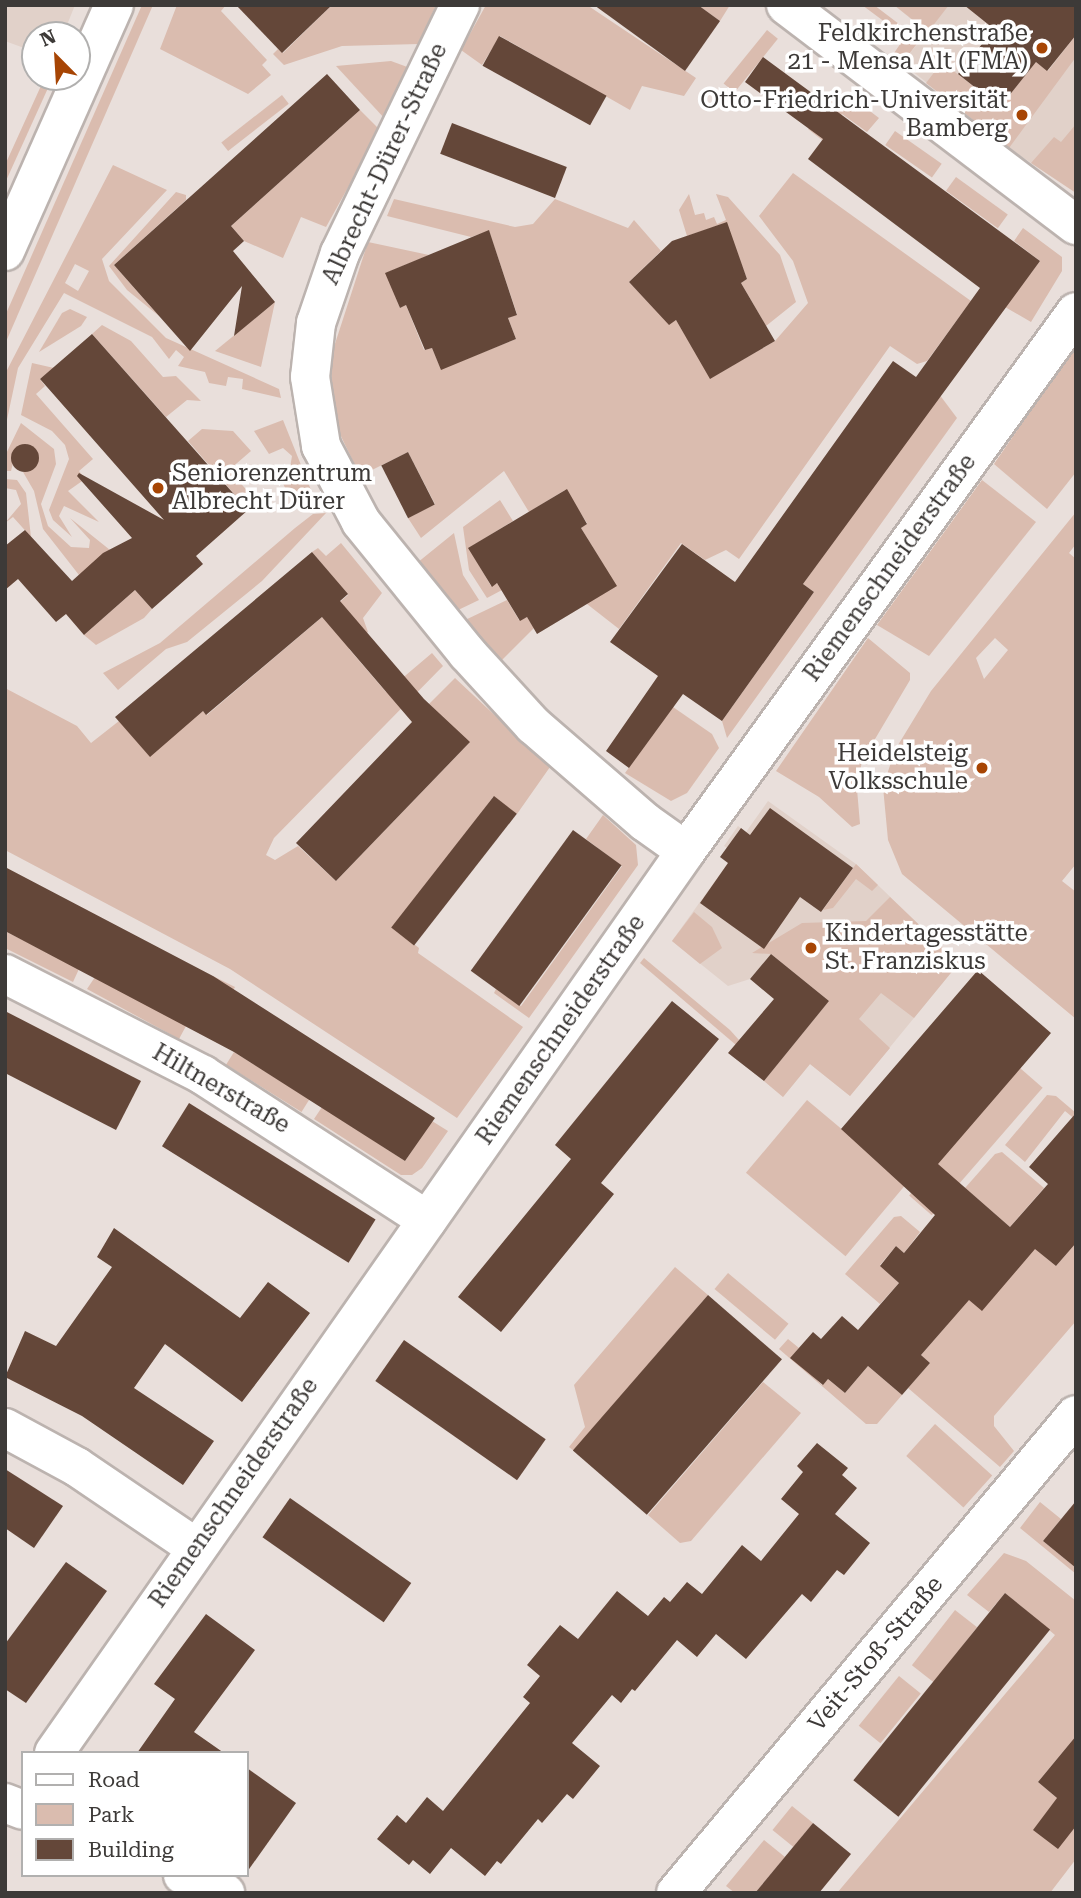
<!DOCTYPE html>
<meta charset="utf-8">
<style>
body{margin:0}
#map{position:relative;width:1081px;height:1898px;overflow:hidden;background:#e9dfdb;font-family:"Roboto Serif",serif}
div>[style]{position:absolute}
.built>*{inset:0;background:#e1d1c9}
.green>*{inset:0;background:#dabcaf;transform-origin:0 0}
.building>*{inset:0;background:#644739;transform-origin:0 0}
.round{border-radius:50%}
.roads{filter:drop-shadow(2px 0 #bcb3af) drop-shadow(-2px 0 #bcb3af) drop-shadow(0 2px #bcb3af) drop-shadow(0 -2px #bcb3af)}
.minor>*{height:38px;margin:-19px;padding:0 19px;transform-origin:19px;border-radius:19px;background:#fff}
.secondary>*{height:38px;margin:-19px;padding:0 19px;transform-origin:19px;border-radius:19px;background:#fff}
.dots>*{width:19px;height:19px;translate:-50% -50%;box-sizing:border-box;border:4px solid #fff;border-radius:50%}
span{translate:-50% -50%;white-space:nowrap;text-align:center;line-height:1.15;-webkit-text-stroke:7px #fff;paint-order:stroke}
.poi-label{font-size:24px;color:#3d3a38}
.right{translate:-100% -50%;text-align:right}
.left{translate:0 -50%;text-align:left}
.street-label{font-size:24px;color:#3d3a38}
.frame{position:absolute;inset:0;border:7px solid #3d3a38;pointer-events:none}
.legend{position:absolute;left:21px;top:1751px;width:228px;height:126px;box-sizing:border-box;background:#fff;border:2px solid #b1b0af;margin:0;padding:9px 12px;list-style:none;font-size:21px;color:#3d3a38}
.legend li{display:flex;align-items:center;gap:14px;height:35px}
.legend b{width:35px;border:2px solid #b1b0af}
.north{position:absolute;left:21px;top:21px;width:70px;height:70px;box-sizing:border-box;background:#fff;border:2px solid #b1b0af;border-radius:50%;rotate:336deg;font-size:19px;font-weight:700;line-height:28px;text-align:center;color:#3d3a38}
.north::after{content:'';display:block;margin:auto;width:24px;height:32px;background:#a74504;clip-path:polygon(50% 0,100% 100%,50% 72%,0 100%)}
</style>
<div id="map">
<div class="built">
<i style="clip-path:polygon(5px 5px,75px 5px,63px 35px,35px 35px,35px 52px,5px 41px)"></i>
<i style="clip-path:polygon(894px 5px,1076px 5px,1076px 193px,1009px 148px,902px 63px,927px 32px)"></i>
<i style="clip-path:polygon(768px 801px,856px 864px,959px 963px,850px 1096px,810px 1064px,783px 1097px,764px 1081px,828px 1001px,771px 954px,750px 979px,728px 986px,672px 941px,735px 853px,724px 846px,738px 826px,746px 832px)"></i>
</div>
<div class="green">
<i style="clip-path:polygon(142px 5px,153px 5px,5px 344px,5px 316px)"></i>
<i style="clip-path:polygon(177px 5px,226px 5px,221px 11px,267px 60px,262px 65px,271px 75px,248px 94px,160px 49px)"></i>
<i style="clip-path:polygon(332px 5px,436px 5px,419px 44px,342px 46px,284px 65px,273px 54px,278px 49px,283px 53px)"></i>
<i style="clip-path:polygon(486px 5px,587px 5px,696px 78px,684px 96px,642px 86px,630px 110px,500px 36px,482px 65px,461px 50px)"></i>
<i style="clip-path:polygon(698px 5px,730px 5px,720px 21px)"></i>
<i style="clip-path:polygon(862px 5px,874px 5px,920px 40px,902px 63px,892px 56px,905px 37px)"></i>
<i style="clip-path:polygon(894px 5px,949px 5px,928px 32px)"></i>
<i style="left:767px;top:30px;width:14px;height:69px;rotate:39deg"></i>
<i style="clip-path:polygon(1076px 35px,1076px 57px,1009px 148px,926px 83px,942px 62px,1000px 107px,1036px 62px,1048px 71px)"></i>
<i style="clip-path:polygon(391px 61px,410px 68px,386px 120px,336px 66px)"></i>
<i style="clip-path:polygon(45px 77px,53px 77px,5px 183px,5px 165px)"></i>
<i style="left:282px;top:95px;width:11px;height:77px;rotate:52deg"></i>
<i style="clip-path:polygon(841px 96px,850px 96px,879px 118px,867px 132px,842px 114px,822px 140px,808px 129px,830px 100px)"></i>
<i style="clip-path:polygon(360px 110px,380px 130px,326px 227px,301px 217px,283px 258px,244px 241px,231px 226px)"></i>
<i style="clip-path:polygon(1076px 124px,1076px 193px,1031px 163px,1054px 137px,1061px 142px)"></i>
<i style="left:895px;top:131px;width:57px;height:17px;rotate:35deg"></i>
<i style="clip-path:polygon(evenodd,113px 165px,167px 190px,102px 259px,109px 281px,166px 338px,279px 389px,281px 398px,242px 389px,243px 379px,228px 377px,226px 386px,209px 383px,205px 372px,178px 366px,184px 357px,176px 350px,169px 359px,152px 337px,64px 293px,18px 368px,5px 429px,5px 374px,113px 165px,75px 264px,89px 271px,78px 291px,65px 283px,75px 264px)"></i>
<i style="clip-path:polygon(793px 173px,971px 301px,927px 361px,917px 364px,890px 346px,739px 559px,726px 550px,705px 560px,681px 543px,619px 629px,587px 604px,607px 571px,581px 528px,587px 523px,565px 490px,529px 512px,504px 471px,421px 538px,408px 518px,435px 504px,408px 452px,360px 476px,339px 432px,331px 397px,332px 353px,368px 242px,429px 255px,386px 273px,400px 308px,406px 305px,424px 350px,432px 348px,441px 369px,516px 339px,508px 318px,517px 314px,489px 231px,471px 237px,387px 216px,394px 199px,515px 227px,533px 224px,555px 199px,628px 228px,634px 220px,661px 251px,629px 282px,669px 324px,676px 320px,711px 378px,775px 341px,808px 303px,793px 261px,759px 216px)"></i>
<i style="left:956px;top:177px;width:64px;height:17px;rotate:36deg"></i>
<i style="clip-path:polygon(176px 192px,186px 195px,186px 200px,114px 265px,159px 316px,127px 290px,109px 266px)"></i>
<i style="clip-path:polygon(689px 194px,695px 215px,704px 213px,706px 220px,714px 217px,717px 224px,726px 220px,716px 194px,728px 197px,780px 255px,796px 302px,766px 326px,741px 283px,747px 279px,726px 223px,687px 236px,679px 210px)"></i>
<i style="clip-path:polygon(1023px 228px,1062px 257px,1062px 271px,1031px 322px,1005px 307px,1040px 261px,1014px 241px)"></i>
<i style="clip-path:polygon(275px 302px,261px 367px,215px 351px)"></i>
<i style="clip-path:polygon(70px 309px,87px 317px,81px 326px,39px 352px,62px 313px)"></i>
<i style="clip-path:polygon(102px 325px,131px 341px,163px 377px,176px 376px,201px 401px,187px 400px,166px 417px,92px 334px)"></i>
<i style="clip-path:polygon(1076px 344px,1076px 472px,1047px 509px,994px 464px)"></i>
<i style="clip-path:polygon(32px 363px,54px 368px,40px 379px,45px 386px,36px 394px,93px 459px,79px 471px,85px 479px,68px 491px,99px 522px,64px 506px,59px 516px,72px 537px,53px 520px,49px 510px,69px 459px,65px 445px,52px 431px,21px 415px)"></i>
<i style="clip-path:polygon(939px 394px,957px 418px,727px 738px,722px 721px,814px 592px,803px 584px)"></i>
<i style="clip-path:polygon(283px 420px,311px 490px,295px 496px,288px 494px,278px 473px,290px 468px,292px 456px,283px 448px,269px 454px,254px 431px)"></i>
<i style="clip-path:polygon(21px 423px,54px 449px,56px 464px,41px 504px,48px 526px,71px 547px,89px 548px,90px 540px,70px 518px,110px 550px,79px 575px,43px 529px,34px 491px,23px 472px,35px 468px,37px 451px,26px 444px,17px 447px,11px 471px,5px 471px,5px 456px)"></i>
<i style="clip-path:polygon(202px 429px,233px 431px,251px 451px,229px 470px,257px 502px,248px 510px,188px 441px)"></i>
<i style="clip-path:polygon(5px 479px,17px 480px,26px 493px,31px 537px,13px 517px,5px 523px,21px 504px,16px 490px,5px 488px)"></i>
<i style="clip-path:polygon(982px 480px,1036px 522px,929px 656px,877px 625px)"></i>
<i style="clip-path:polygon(500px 500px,513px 521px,469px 548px,491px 586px,497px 583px,502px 590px,487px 598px,469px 570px,463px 527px)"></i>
<i style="clip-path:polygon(evenodd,1076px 512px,1076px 544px,1069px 553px,1076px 559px,1076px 864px,1062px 881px,1076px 892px,1076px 1019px,902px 874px,888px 840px,883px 787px,895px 750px,931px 691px,1076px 512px,995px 638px,1008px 650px,984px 679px,976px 658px,995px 638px)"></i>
<i style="clip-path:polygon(326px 513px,262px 581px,187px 642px,166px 649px,118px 690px,103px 673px,160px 643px,295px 528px,313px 514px)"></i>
<i style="clip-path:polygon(454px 533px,463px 575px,479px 600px,454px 612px,412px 567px)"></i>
<i style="clip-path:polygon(341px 543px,382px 593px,363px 618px,368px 632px,349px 649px,386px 692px,432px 653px,443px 666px,274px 838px,266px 855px,275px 860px,298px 846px,336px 881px,469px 743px,429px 704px,455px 678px,550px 767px,517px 814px,493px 797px,396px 930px,419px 948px,418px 953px,523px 1027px,457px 1118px,230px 969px,5px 850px,5px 688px,77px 726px,91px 743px,119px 721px,203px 711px,207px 715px,348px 595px,312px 552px,318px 548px,326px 556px)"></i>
<i style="clip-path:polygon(135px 590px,152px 609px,144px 618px,96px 645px,84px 635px)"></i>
<i style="clip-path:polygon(507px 600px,519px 620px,527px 617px,534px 628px,502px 660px,461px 622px)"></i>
<i style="clip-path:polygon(868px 638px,910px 673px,910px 680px,862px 761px,857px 789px,860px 824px,852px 827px,819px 797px,776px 771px)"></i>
<i style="clip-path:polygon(673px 707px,712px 734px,719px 748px,687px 793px,671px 801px,625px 773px)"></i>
<i style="clip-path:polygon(603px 815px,636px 845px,638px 865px,529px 1018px,494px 993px,496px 989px,521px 1006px,622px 866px,586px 839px)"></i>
<i style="clip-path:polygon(856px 864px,878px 885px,872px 891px,856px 879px,833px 908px,823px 910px)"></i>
<i style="clip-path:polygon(890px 897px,959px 963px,914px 1018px,881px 993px,859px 1019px,890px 1048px,850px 1096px,810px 1064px,783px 1097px,764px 1081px,829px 1001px,771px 954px,752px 953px,802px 923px,866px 921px)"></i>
<i style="clip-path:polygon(694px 912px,712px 927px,722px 948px,700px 964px,672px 941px)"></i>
<i style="clip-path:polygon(5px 931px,79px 969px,73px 982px,5px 948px)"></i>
<i style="clip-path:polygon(644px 958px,730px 1030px,739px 1040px,736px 1045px,640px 963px)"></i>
<i style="clip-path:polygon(213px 976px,235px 987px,208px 1036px,186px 1026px,179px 1039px,87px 989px,95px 977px)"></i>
<i style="left:234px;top:1052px;width:89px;height:15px;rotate:32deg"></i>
<i style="left:1020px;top:1068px;width:30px;height:169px;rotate:41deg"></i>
<i style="clip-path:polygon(1047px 1095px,1056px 1096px,1076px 1113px,1076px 1120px,1065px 1111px,1025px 1162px,1005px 1145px)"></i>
<i style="left:807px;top:1100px;width:130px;height:95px;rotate:40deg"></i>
<i style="clip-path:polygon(322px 1107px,405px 1161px,432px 1121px,448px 1131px,422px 1168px,412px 1175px,401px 1175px,314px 1119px)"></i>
<i style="clip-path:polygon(1002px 1152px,1044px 1188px,1010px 1227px,965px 1188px,995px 1154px)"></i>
<i style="clip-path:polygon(901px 1216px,920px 1232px,904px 1253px,896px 1246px,880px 1265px,899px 1283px,880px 1304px,845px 1274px,894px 1217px)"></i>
<i style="clip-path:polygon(1025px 1240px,1056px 1266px,1076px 1243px,1076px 1321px,994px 1416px,994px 1426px,1014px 1451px,1000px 1467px,908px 1388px,930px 1363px,921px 1355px,947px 1325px,931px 1310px)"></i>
<i style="clip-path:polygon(675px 1267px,708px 1295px,574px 1451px,569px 1447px,585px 1427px,574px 1385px)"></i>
<i style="left:728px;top:1273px;width:79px;height:21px;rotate:40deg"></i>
<i style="clip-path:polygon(788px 1339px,799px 1348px,792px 1356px,822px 1385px,828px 1379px,845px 1393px,868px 1366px,902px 1395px,877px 1424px,866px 1424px,779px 1349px)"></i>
<i style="clip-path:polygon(763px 1382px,801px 1413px,691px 1541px,680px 1543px,648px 1515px)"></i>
<i style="left:935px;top:1424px;width:77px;height:43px;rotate:42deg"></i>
<i style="clip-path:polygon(1040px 1502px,1061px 1519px,1043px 1541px,1076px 1568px,1076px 1574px,1020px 1528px)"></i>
<i style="clip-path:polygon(1004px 1553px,1026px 1561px,1076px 1601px,1076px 1736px,1038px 1782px,1076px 1814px,1076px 1859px,1050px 1893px,837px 1893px,1055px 1635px,1005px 1593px,989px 1612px,967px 1595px)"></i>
<i style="left:955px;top:1610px;width:28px;height:70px;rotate:38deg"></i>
<i style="left:899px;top:1676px;width:28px;height:64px;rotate:39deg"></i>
<i style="left:792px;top:1806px;width:27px;height:31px;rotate:39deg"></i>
<i style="clip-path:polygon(764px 1840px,785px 1857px,755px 1893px,735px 1893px,726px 1886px)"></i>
</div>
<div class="building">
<i style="clip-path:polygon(236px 5px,332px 5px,282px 53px)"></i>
<i style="clip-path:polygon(594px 5px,698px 5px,720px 21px,685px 71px)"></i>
<i style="clip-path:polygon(964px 5px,1076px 5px,1076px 35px,1047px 71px,1036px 62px,1000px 107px,958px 74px,994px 29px)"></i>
<i style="left:499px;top:36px;width:123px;height:34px;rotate:29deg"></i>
<i style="clip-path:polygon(763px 57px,1040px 261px,803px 584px,814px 592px,722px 721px,683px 694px,629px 768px,606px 751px,658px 676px,610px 642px,682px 544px,735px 582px,893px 361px,916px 377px,980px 288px,808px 159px,823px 139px,745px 82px)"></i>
<i style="clip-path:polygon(327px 74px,360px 110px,231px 226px,244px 241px,233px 251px,275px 302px,234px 336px,242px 286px,190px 351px,114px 265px)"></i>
<i style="left:452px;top:123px;width:123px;height:33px;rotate:21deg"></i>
<i style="clip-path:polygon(727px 222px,747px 279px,741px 283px,775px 341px,710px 379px,676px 320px,669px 325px,629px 282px,672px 241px)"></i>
<i style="clip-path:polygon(489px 230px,517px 315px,508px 318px,516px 339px,441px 370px,432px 348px,425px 350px,406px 305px,400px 308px,385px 273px)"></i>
<i style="clip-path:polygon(92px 334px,248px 510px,196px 556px,203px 564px,152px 609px,135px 590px,84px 635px,66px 614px,56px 622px,18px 579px,5px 590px,5px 546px,25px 530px,72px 581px,103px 553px,132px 538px,77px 476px,79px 473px,164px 520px,40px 379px)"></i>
<i class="round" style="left:11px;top:444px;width:28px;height:28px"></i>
<i style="left:408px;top:452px;width:59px;height:30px;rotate:63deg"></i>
<i style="clip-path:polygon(567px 489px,587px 524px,581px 528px,617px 586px,537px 634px,527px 617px,520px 621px,497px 583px,492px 587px,468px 548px)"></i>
<i style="clip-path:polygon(312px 552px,348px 594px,340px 601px,424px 699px,470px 742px,336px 881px,296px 843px,412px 722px,322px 617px,206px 715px,203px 711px,150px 757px,115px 717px)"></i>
<i style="left:494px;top:796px;width:29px;height:167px;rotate:38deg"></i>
<i style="clip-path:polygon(770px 808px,853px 868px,821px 912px,800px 897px,764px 949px,700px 903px,728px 863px,720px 857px,741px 828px,750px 835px)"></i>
<i style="left:573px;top:830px;width:60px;height:174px;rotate:36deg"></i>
<i style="clip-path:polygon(5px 867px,213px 976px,435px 1118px,405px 1161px,234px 1052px,5px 931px)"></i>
<i style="clip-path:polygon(771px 954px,829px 1001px,764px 1081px,728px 1053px,774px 999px,750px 979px)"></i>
<i style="clip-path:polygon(978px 970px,1051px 1033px,938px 1164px,1010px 1227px,1048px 1184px,1029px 1167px,1076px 1113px,1076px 1243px,1056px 1266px,1035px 1249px,982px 1311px,969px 1300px,921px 1355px,930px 1363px,902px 1395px,868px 1366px,845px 1393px,828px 1379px,823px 1385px,790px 1358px,813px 1332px,821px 1339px,842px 1316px,858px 1330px,899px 1283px,880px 1266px,896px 1246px,904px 1253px,935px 1215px,841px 1129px)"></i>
<i style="clip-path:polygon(672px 1001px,719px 1039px,601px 1183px,614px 1194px,501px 1332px,458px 1297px,571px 1159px,555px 1145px)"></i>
<i style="clip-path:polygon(5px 1011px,141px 1081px,116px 1130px,5px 1073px)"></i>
<i style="left:189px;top:1103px;width:220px;height:51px;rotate:32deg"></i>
<i style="clip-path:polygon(114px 1228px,240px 1318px,268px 1282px,310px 1313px,242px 1402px,165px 1344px,134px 1388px,214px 1441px,183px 1485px,82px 1416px,5px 1377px,25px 1331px,56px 1346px,112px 1267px,97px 1257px)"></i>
<i style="left:708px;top:1295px;width:98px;height:206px;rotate:41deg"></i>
<i style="left:404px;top:1340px;width:173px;height:50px;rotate:35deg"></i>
<i style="clip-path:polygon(817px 1443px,848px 1468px,842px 1475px,857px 1488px,835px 1514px,870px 1543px,844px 1575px,837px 1570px,811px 1602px,802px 1594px,746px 1659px,716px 1634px,697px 1657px,677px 1640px,635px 1691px,632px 1689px,621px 1703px,612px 1695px,572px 1743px,600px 1766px,573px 1799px,567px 1794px,542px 1823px,538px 1819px,501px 1864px,497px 1861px,485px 1876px,451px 1848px,430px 1874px,413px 1860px,409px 1865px,377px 1839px,397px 1815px,406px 1823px,427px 1797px,443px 1811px,530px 1703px,523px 1697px,540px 1676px,527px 1665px,560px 1625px,578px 1639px,617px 1591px,648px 1616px,664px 1597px,670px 1602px,687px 1582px,702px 1594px,742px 1545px,761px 1561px,799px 1514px,781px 1499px,803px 1472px,797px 1466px)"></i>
<i style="clip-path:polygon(5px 1469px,63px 1506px,34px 1548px,5px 1528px)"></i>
<i style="left:290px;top:1498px;width:148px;height:48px;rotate:35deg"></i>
<i style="clip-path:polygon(1076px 1501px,1076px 1568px,1043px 1541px)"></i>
<i style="clip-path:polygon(66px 1562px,107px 1591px,26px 1703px,5px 1689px,5px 1644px)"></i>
<i style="left:1005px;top:1593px;width:58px;height:241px;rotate:39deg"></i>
<i style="clip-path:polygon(206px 1614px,255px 1650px,194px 1732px,224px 1753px,137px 1753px,175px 1699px,154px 1684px)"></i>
<i style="clip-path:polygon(1076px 1736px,1076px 1826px,1058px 1849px,1033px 1830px,1057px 1798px,1038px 1782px)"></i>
<i style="clip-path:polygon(247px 1768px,296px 1803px,247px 1872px)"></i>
<i style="clip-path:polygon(813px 1823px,851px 1854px,819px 1893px,755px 1893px)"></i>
</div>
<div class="roads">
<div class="minor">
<i style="left:460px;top:5px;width:276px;rotate:115.8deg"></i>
<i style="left:340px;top:253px;width:74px;rotate:108.9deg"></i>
<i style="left:316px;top:323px;width:54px;rotate:96.3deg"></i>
<i style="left:310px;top:377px;width:70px;rotate:80.9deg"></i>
<i style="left:321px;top:446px;width:86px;rotate:62.2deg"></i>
<i style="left:361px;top:522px;width:169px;rotate:51deg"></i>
<i style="left:467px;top:653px;width:98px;rotate:47.5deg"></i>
<i style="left:533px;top:725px;width:148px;rotate:40.9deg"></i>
<i style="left:645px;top:822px;width:50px;rotate:35.3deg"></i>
<i style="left:786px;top:5px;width:364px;rotate:37.2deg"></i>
<i style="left:5px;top:974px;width:222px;rotate:27deg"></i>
<i style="left:203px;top:1075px;width:267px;rotate:32.9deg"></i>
<i style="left:5px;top:1428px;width:82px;rotate:28.4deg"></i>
<i style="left:77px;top:1467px;width:143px;rotate:34.1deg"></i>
<i style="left:54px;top:1753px;width:1101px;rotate:-54.98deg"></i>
<i style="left:686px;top:851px;width:665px;rotate:-54.11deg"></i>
<i style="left:5px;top:1803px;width:19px;rotate:21deg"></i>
<i style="left:183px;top:1875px;width:46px;rotate:23.2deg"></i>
<i style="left:676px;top:1893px;width:623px;rotate:-50.08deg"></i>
</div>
<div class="secondary">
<i style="left:5px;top:251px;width:269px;rotate:-66.1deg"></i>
</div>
</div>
<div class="dots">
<i style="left:1042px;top:48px;background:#a74504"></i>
<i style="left:1022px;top:115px;background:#a74504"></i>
<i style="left:158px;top:488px;background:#a74504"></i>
<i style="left:982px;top:768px;background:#a74504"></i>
<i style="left:811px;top:948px;background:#a74504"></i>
</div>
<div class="poi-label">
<span class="right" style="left:1028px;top:48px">Feldkirchenstraße<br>21 - Mensa Alt (FMA)</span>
<span class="right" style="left:1008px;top:115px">Otto-Friedrich-Universität<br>Bamberg</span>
<span class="left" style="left:172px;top:488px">Seniorenzentrum<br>Albrecht Dürer</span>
<span class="right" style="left:968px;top:768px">Heidelsteig<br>Volksschule</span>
<span class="left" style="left:825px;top:948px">Kindertagesstätte<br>St. Franziskus</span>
</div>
<div class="street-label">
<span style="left:385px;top:164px;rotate:-65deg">Albrecht-Dürer-Straße</span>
<span style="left:890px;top:568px;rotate:-54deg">Riemenschneiderstraße</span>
<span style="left:561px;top:1030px;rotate:-55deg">Riemenschneiderstraße</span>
<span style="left:221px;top:1089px;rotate:30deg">Hiltnerstraße</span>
<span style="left:234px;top:1493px;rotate:-55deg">Riemenschneiderstraße</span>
<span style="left:876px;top:1654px;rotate:-50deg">Veit-Stoß-Straße</span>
</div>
<div class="frame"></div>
<ul class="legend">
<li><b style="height:9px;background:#fff"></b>Road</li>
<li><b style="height:19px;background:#dabcaf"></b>Park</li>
<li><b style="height:19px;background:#644739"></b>Building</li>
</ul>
<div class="north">N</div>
</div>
